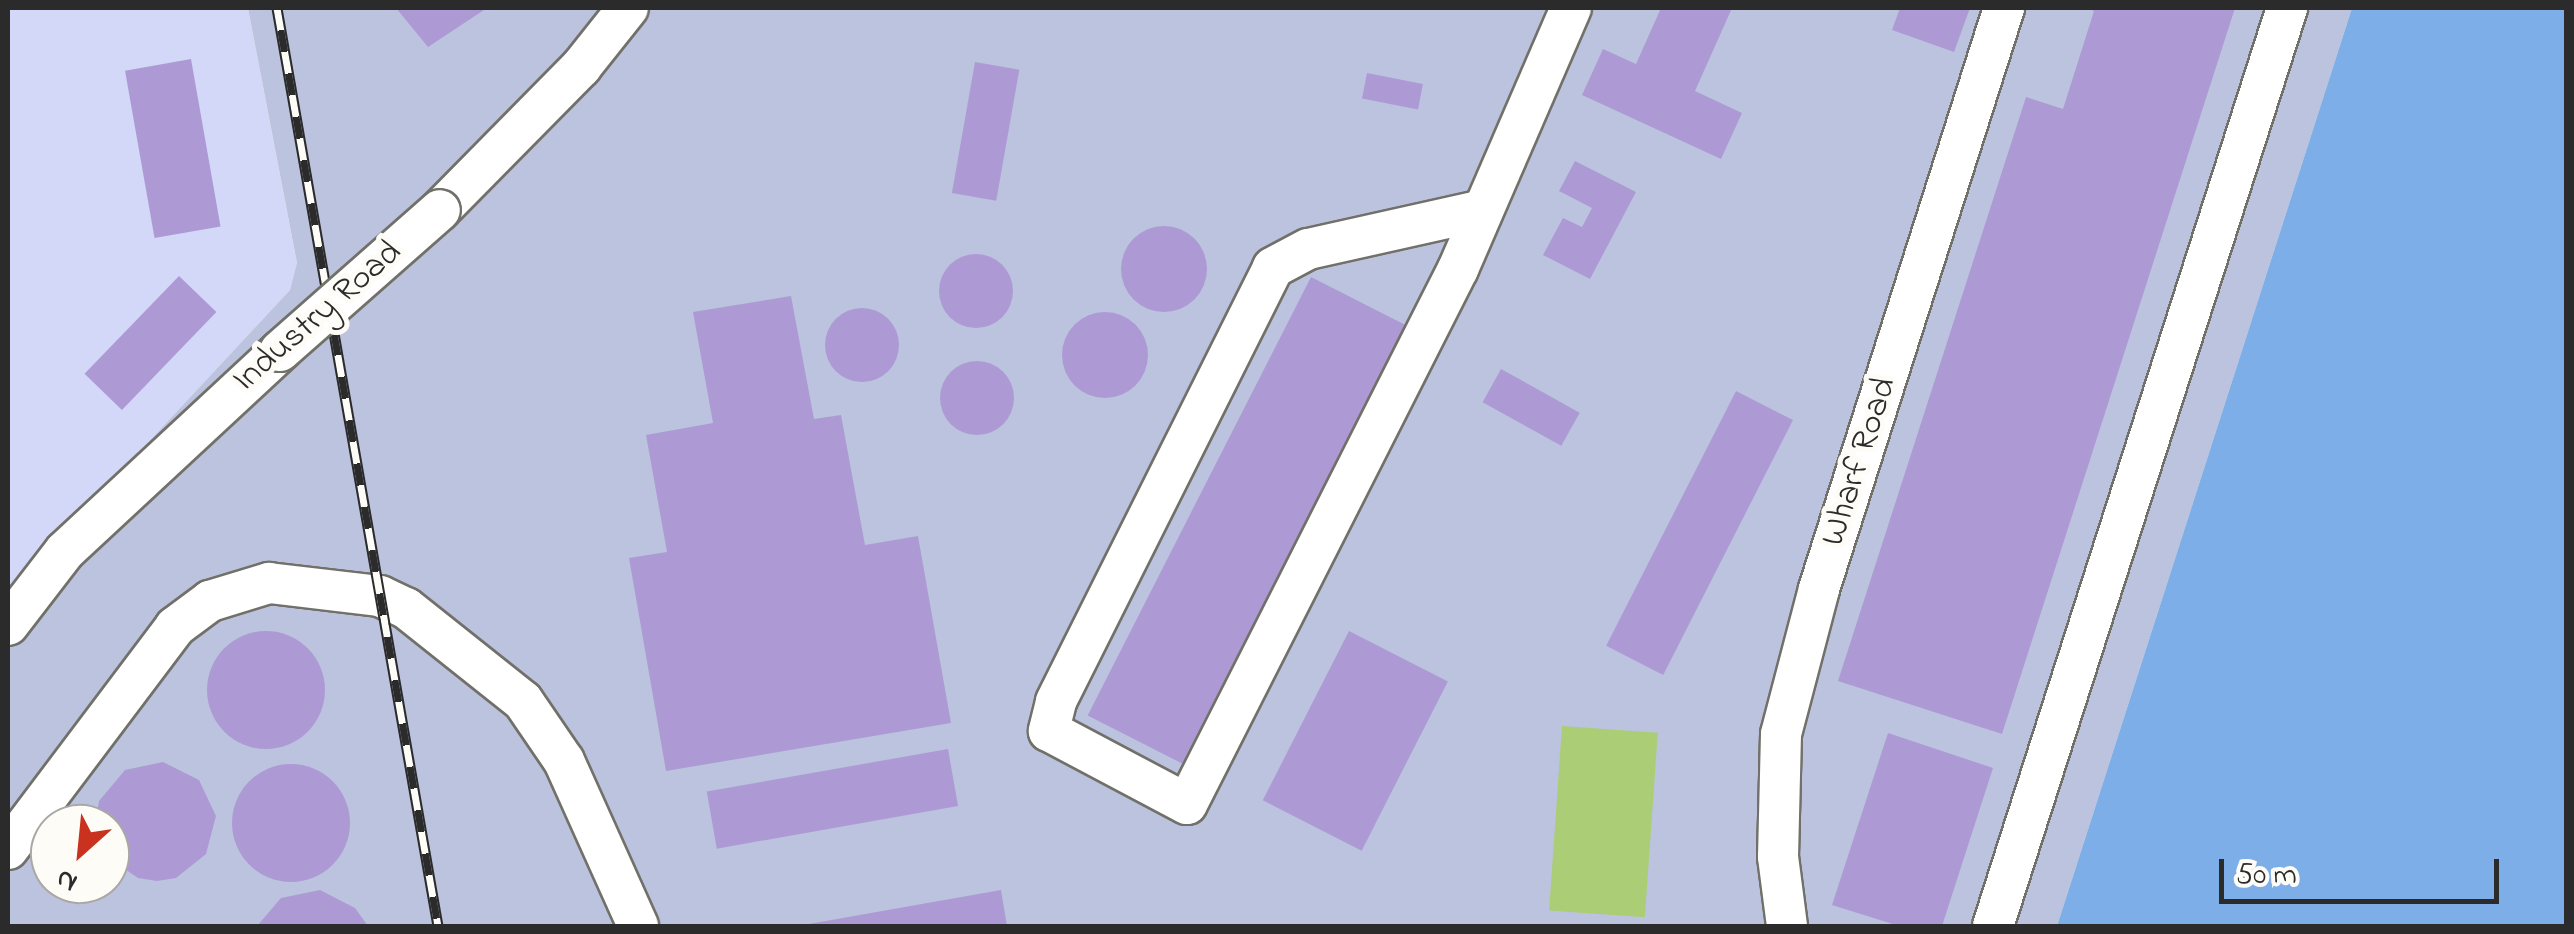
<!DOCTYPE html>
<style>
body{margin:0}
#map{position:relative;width:2574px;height:934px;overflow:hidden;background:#f4f0dd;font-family:"Indie Flower",sans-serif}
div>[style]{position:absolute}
.built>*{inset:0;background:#d3d8f9}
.industrial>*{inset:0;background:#bcc3de}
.green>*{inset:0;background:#abcd75;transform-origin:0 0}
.water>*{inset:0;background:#7daee8}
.building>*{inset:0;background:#ad9ad5;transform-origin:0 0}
.round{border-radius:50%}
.roads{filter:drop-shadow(2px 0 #717069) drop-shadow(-2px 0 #717069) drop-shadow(0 2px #717069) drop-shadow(0 -2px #717069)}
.minor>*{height:40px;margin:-20px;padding:0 20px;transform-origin:20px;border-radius:20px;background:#fff}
.rail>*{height:11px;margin-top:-5.5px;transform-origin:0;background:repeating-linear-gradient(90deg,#fdfcf7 0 22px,#2b2b2b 0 44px);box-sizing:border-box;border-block:2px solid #2b2b2b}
.bridges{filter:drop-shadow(2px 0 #717069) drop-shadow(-2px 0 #717069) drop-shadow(0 2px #717069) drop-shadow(0 -2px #717069)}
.minor-bridge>*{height:40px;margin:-20px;padding:0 20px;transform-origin:20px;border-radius:20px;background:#fff}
span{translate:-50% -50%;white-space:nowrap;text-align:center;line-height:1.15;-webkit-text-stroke:10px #fdfcf7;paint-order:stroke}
.street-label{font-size:35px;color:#2b2b2b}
.frame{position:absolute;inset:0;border:10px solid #2b2b2b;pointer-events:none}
.north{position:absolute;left:30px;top:804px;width:100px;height:100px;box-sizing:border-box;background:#fdfcf7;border:2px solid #a9a8a5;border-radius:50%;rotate:207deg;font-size:28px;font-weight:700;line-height:40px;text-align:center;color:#2b2b2b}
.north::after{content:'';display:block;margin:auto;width:35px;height:45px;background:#c8321e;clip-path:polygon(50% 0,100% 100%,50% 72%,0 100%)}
.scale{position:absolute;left:2219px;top:859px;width:280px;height:45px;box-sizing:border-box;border:5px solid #2b2b2b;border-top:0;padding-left:12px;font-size:30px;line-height:35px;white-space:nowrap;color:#2b2b2b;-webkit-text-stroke:8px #fdfcf7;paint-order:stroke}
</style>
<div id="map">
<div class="built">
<i style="clip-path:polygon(8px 8px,248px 8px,297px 264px,290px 290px,8px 593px)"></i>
</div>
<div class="industrial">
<i style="clip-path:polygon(evenodd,248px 8px,2352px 8px,2057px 926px,8px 926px,8px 593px,290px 290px,297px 263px,248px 8px,50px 824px,110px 824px,110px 884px,50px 884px,50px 824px)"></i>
</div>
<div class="green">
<i style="left:1562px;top:726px;width:96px;height:185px;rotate:4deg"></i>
</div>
<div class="water">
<i style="clip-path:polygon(2352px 8px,2566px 8px,2566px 926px,2057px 926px)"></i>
</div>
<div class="building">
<i style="clip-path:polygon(396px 8px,487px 8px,428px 47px)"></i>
<i style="clip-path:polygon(1661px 8px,1732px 8px,1695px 91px,1742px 113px,1721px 159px,1582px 95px,1603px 49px,1636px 64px)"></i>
<i style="clip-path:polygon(1900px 8px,1970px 8px,1954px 52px,1892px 30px)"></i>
<i style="clip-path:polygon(2087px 8px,2235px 8px,2002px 734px,1838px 681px,2026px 97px,2063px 109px,2094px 11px)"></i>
<i style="left:191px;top:59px;width:170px;height:67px;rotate:80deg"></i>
<i style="left:975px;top:62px;width:45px;height:133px;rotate:10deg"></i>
<i style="left:1367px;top:73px;width:57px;height:26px;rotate:11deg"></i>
<i style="clip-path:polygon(1575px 161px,1636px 192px,1590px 279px,1543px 255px,1563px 218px,1582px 227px,1592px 208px,1559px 191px)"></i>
<i class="round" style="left:1121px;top:226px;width:86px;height:86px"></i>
<i class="round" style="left:939px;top:254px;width:74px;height:74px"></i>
<i style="left:179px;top:276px;width:52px;height:136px;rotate:44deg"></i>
<i style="left:1311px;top:277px;width:106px;height:492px;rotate:27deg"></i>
<i style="clip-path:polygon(791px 296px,814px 419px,841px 415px,865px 545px,918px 536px,951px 723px,666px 771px,629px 558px,667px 552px,646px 435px,713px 423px,693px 312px)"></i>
<i class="round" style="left:825px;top:308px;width:74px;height:74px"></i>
<i class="round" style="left:1062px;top:312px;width:86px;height:86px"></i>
<i class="round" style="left:940px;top:361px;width:74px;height:74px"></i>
<i style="left:1501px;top:369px;width:90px;height:38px;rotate:29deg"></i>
<i style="left:1736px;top:391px;width:64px;height:286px;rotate:27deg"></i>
<i class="round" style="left:207px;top:631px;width:118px;height:118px"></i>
<i style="left:1349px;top:631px;width:111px;height:190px;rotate:27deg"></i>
<i style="clip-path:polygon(1888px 733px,1993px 768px,1942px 926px,1899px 926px,1832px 905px)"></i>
<i style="left:948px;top:749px;width:58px;height:245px;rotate:80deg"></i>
<i style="clip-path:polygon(163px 762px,199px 780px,216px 816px,206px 854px,176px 878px,157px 881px,138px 878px,110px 859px,110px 824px,96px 820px,99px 801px,125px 770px)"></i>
<i class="round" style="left:232px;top:764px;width:118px;height:118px"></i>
<i style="clip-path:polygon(320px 890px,355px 908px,368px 926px,257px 926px,281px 898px)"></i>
<i style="clip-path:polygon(1001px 890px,1007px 926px,804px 926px,803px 925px)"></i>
</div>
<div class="roads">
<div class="minor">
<i style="left:440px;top:210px;width:201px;rotate:-45.4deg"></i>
<i style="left:581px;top:67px;width:75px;rotate:-51.5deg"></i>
<i style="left:1483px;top:210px;width:179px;rotate:167.4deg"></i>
<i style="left:1308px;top:249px;width:40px;rotate:152deg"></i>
<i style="left:1273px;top:268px;width:485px;rotate:116.6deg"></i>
<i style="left:1056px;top:702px;width:30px;rotate:104deg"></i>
<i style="left:1049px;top:731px;width:156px;rotate:27.9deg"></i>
<i style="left:1187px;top:804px;width:600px;rotate:-63.14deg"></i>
<i style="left:1458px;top:269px;width:284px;rotate:-66.6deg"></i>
<i style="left:8px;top:625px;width:93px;rotate:-52.4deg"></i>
<i style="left:65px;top:551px;width:294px;rotate:-42.9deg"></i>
<i style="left:8px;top:849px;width:278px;rotate:-53deg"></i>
<i style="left:175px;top:627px;width:44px;rotate:-36.6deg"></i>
<i style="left:210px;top:601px;width:62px;rotate:-17deg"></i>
<i style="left:269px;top:583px;width:112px;rotate:6.7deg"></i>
<i style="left:380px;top:596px;width:29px;rotate:25deg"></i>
<i style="left:406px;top:608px;width:149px;rotate:38.5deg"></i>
<i style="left:523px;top:701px;width:73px;rotate:55.7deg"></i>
<i style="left:564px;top:761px;width:181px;rotate:65.8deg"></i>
<i style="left:1787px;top:926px;width:70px;rotate:-97.4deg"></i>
<i style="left:1778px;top:857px;width:123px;rotate:-88.6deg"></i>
<i style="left:1781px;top:734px;width:150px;rotate:-75.3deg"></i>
<i style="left:1819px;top:589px;width:610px;rotate:-72.34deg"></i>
<i style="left:1993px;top:926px;width:964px;rotate:-72.24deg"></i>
</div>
</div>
<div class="rail">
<i style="left:277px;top:8px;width:932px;rotate:80.05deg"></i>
</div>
<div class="bridges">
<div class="minor-bridge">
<i style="left:280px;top:351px;width:213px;rotate:-41.4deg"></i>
</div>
</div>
<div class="street-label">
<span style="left:318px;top:317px;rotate:-41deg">Industry Road</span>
<span style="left:1860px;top:462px;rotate:-72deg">Wharf Road</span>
</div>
<div class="frame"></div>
<div class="north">N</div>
<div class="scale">50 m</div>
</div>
